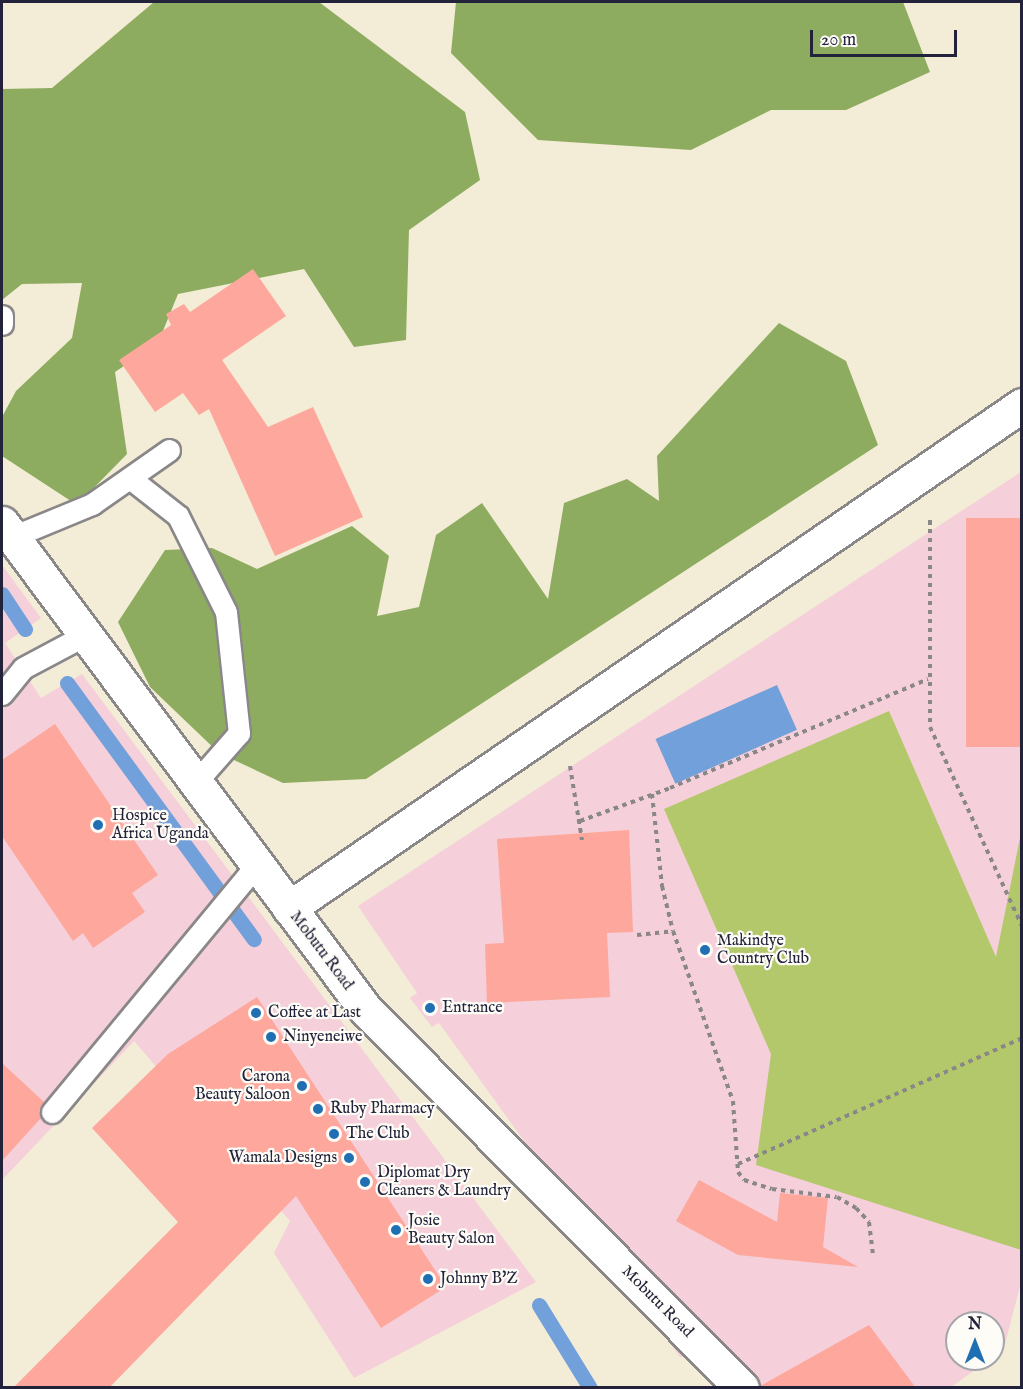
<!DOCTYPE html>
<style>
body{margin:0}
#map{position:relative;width:1023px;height:1389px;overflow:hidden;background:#f3ecd6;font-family:"IM FELL English",serif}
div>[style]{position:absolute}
.built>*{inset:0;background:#f5cfd9}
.green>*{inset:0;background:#b3c76b}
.forest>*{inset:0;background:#8eac5f}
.water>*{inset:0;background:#72a0db;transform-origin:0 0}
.stream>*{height:15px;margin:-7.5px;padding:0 7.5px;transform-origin:7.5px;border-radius:7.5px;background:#72a0db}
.building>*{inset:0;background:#fea79c;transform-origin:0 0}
.path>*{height:4px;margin-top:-2px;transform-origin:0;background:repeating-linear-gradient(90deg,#8a8788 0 4.5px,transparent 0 9px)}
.roads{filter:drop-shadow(2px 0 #8a8788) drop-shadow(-2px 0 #8a8788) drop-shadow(0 2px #8a8788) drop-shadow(0 -2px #8a8788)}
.service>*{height:21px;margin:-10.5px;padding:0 10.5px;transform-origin:10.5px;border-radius:10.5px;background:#fff}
.minor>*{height:33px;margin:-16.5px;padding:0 16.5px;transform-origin:16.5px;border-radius:16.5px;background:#fff}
.tertiary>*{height:33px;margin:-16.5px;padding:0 16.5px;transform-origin:16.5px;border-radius:16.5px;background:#fff}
.dots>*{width:16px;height:16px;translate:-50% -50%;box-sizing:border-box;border:3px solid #fdfcf7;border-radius:50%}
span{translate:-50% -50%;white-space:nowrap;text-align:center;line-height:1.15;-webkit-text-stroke:4.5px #fdfcf7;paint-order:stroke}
.poi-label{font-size:16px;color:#22223b}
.left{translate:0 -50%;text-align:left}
.right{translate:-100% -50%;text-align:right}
.street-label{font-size:16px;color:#22223b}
.frame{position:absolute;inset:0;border:3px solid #22223b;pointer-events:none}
.north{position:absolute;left:945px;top:1311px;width:60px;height:60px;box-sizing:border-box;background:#fdfcf7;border:2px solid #a5a5ac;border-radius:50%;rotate:0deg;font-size:16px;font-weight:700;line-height:24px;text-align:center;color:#22223b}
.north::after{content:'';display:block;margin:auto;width:21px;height:27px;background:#1f6fb2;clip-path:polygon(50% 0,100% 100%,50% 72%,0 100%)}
.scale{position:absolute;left:810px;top:30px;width:147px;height:27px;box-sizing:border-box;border:3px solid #22223b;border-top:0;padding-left:8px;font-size:18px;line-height:21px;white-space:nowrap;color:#22223b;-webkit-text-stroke:4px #fdfcf7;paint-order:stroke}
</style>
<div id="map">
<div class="built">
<i style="clip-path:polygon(1021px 472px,1021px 1282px,1004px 1348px,993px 1357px,993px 1323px,957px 1323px,957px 1359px,990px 1359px,951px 1387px,742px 1387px,717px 1357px,680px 1357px,439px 1023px,432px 1027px,410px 998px,417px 993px,358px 906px)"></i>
<i style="clip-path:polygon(2px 565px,41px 618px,5px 643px,41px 698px,82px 674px,536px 1282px,354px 1378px,274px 1253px,290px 1221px,134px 1041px,2px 1180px)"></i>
</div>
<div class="green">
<i style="clip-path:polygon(889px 711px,996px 957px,1021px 833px,1021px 1250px,756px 1165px,771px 1054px,664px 809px)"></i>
</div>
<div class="forest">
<i style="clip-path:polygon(154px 2px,319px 2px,465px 112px,480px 180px,409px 230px,406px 340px,354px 347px,304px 269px,178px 294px,158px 343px,115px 372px,127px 454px,77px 505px,2px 456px,2px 417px,16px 391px,72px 338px,82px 283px,22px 284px,2px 300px,2px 89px,52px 88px)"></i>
<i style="clip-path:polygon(456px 2px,903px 2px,930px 72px,846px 110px,771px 110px,691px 150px,538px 140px,451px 53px)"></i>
<i style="clip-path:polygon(779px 323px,846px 361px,878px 445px,366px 779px,283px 783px,219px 753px,150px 687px,118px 622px,165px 550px,212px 548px,257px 569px,352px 526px,389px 556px,377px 616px,419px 607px,436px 535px,482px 503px,548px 599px,564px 503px,627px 479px,659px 501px,657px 456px)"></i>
</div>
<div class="water">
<i style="left:777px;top:685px;width:49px;height:133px;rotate:66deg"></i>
</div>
<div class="stream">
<i style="left:2px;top:594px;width:42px;rotate:56.7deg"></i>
<i style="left:67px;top:683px;width:317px;rotate:53.9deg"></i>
<i style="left:539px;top:1305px;width:97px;rotate:58.4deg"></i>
</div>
<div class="building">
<i style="clip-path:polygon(253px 269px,286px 316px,222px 360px,268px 427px,313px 407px,363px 517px,275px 556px,209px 409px,199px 415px,183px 393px,155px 412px,119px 360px,171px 325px,166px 314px,184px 304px,190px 312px)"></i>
<i style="left:966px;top:518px;width:56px;height:229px"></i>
<i style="clip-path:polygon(55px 724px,158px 875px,132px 893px,145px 912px,93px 948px,83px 933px,73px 941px,2px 836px,2px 760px)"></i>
<i style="clip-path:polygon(629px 830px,633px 932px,607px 933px,610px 997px,487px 1003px,485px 944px,504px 943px,497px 839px)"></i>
<i style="clip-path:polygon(257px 997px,446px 1287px,381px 1328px,296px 1196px,109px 1388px,13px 1388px,178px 1222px,92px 1128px,168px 1054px)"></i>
<i style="clip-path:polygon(2px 1063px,44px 1102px,39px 1110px,41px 1118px,2px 1161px)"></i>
<i style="clip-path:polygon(699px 1180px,777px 1222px,780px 1193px,828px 1198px,823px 1247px,858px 1267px,738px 1255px,676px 1221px)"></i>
<i style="clip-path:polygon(869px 1325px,916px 1388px,760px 1388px,760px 1386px)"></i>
</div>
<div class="path">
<i style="left:930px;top:520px;width:207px;rotate:90deg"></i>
<i style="left:930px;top:727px;width:219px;rotate:65.2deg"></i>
<i style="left:570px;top:766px;width:75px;rotate:80.8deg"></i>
<i style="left:652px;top:794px;width:93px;rotate:83.8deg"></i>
<i style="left:662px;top:886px;width:46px;rotate:76.3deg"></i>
<i style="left:673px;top:931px;width:180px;rotate:70.6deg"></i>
<i style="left:733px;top:1101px;width:71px;rotate:86deg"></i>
<i style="left:738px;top:1172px;width:10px;rotate:53deg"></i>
<i style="left:744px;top:1180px;width:29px;rotate:18deg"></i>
<i style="left:772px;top:1189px;width:65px;rotate:7deg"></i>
<i style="left:837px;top:1197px;width:22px;rotate:30deg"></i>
<i style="left:856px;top:1208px;width:19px;rotate:47deg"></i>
<i style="left:869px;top:1222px;width:32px;rotate:83deg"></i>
<i style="left:580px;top:821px;width:96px;rotate:-20.1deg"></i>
<i style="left:670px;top:788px;width:280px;rotate:-22.9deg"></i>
<i style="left:637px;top:935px;width:36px;rotate:-6deg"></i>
<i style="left:738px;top:1164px;width:311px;rotate:-23.9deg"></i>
</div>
<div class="roads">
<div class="service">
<i style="left:2px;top:316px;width:8px;rotate:90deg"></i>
<i style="left:131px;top:479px;width:60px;rotate:38.2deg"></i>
<i style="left:178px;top:516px;width:107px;rotate:63.4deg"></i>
<i style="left:226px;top:612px;width:122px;rotate:83.9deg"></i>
<i style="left:239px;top:733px;width:67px;rotate:131.3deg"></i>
<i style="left:12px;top:537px;width:87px;rotate:-22.4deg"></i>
<i style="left:92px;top:504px;width:94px;rotate:-35deg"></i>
<i style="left:2px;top:694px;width:33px;rotate:-51deg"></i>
<i style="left:23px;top:668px;width:70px;rotate:-28deg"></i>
<i style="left:52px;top:1112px;width:320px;rotate:-50.4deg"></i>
</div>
<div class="minor">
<i style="left:289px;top:908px;width:889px;rotate:-34.46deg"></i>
</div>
<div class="tertiary">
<i style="left:2px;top:523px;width:608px;rotate:53.22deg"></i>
<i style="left:366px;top:1010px;width:533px;rotate:45.15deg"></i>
</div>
</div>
<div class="dots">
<i style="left:98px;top:825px;background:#1f6fb2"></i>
<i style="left:705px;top:950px;background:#1f6fb2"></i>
<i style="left:430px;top:1008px;background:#1f6fb2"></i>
<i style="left:256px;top:1013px;background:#1f6fb2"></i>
<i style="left:271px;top:1037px;background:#1f6fb2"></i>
<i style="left:302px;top:1086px;background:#1f6fb2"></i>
<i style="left:318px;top:1109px;background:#1f6fb2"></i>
<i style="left:334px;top:1134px;background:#1f6fb2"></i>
<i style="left:349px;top:1158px;background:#1f6fb2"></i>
<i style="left:365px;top:1182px;background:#1f6fb2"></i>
<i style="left:396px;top:1230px;background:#1f6fb2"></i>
<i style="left:428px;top:1279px;background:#1f6fb2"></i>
</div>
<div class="poi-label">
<span class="left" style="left:112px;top:825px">Hospice<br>Africa Uganda</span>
<span class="left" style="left:717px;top:950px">Makindye<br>Country Club</span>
<span class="left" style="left:442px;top:1008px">Entrance</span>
<span class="left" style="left:268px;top:1013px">Coffee at Last</span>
<span class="left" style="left:283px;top:1037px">Ninyeneiwe</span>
<span class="right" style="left:290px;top:1086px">Carona<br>Beauty Saloon</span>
<span class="left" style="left:330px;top:1109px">Ruby Pharmacy</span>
<span class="left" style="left:346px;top:1134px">The Club</span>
<span class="right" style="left:337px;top:1158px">Wamala Designs</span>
<span class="left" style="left:377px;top:1182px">Diplomat Dry<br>Cleaners &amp; Laundry</span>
<span class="left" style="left:408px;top:1230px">Josie<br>Beauty Salon</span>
<span class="left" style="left:440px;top:1279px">Johnny B'Z</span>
</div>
<div class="street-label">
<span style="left:321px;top:951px;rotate:53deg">Mobutu Road</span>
<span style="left:657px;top:1302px;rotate:45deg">Mobutu Road</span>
</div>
<div class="frame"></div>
<div class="north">N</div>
<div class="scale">20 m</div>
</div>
